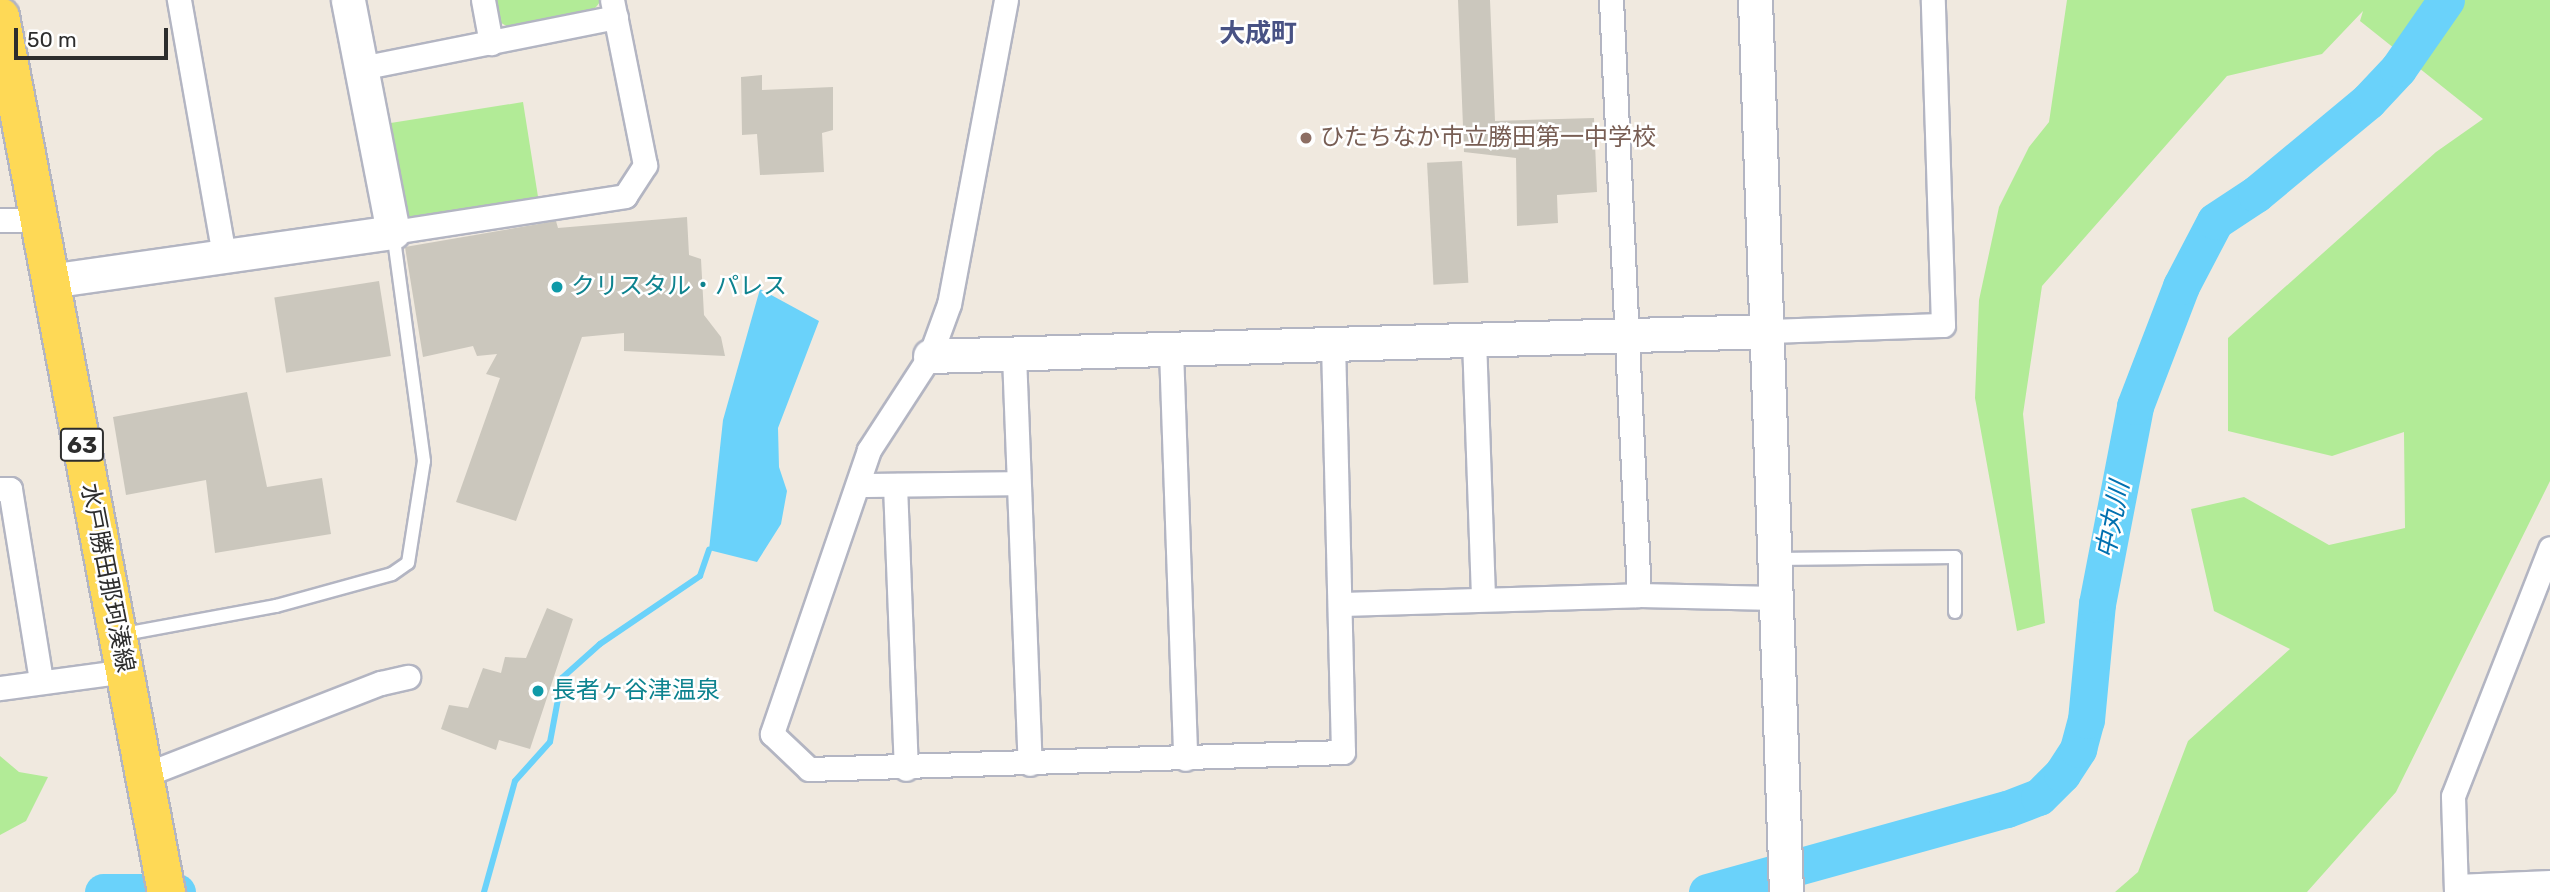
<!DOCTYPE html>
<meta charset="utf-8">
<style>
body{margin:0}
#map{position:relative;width:2550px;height:892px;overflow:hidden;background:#f0e9df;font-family:Rubik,"Noto Sans JP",sans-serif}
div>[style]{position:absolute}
.green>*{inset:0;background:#b2eb97;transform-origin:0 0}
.water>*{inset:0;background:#6ad2fa}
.stream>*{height:6px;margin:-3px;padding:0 3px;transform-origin:3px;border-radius:3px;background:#6ad2fa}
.river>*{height:37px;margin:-18.5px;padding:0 18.5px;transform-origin:18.5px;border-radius:18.5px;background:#6ad2fa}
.building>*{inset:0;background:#cbc7bd;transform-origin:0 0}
.roads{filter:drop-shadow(2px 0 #b3b5c2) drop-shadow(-2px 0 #b3b5c2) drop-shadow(0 2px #b3b5c2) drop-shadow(0 -2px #b3b5c2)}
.lane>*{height:12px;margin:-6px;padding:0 6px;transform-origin:6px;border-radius:6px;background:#fff}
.street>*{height:23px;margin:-11.5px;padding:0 11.5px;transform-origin:11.5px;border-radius:11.5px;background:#fff}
.secondary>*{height:33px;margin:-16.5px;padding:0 16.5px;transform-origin:16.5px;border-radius:16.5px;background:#fff}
.primary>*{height:37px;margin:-18.5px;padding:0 18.5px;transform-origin:18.5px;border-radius:18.5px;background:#fed956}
.dots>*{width:19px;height:19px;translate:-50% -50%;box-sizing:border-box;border:4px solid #fff;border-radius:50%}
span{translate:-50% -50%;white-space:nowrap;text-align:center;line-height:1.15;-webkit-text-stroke:5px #fff;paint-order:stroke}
.shield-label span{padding:2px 5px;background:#fff;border:2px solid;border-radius:5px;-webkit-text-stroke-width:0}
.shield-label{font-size:23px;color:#2d2d2d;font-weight:700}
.education-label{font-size:24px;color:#785e54}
.left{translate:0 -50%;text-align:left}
.culture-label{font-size:24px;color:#0d838f}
.street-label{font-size:24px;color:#2d2d2d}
.neighbourhood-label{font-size:26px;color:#485284;font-weight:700}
.water-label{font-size:26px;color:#0070af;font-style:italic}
.scale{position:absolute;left:14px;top:28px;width:154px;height:32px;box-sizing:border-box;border:4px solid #2d2d2d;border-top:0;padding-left:9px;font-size:21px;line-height:24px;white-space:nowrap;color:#2d2d2d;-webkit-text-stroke:5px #fff;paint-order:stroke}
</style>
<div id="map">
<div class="green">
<i style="clip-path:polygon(493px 0,600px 0,600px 2px,592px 12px,512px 29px,496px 20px)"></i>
<i style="clip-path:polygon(2067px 0,2550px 0,2550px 481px,2396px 792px,2307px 892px,2115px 892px,2138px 872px,2188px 741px,2290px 649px,2214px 611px,2191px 509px,2244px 497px,2329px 545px,2405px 528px,2404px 432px,2332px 456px,2228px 431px,2228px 338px,2436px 152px,2483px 119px,2360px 21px,2363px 11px,2322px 54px,2227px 76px,2042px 286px,2023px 414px,2045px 623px,2017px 631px,1975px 398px,1979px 300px,1999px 207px,2029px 147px,2049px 122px)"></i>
<i style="left:523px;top:102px;width:98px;height:134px;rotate:81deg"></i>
<i style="clip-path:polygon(0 756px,19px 772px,48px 777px,26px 821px,0 835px)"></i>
</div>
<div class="water">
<i style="clip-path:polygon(760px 289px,819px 321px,778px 428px,779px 467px,787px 491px,781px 524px,757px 562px,709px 550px,723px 420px)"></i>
</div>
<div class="stream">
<i style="left:484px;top:892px;width:115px;rotate:-74.4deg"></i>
<i style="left:515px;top:781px;width:52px;rotate:-48.1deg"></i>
<i style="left:550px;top:742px;width:65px;rotate:-79.4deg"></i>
<i style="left:562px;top:678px;width:51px;rotate:-41.8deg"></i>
<i style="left:600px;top:644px;width:121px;rotate:-34.2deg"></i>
<i style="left:700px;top:576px;width:28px;rotate:-71deg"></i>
</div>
<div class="river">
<i style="left:103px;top:892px;width:74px"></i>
<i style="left:1707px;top:892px;width:311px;rotate:-15.5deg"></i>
<i style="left:2007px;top:809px;width:34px;rotate:-21deg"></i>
<i style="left:2039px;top:797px;width:33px;rotate:-45deg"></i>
<i style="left:2062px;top:774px;width:30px;rotate:-57deg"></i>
<i style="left:2078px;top:749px;width:30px;rotate:-75deg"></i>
<i style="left:2086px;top:720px;width:117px;rotate:-84.6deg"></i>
<i style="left:2097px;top:604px;width:202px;rotate:-79.1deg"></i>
<i style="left:2135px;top:406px;width:129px;rotate:-69deg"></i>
<i style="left:2181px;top:286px;width:73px;rotate:-62.4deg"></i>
<i style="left:2215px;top:221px;width:49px;rotate:-33.4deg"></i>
<i style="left:2256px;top:194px;width:146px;rotate:-39.7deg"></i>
<i style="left:2368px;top:101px;width:44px;rotate:-46.8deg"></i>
<i style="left:2398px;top:69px;width:84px;rotate:-55.2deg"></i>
</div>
<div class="building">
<i style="clip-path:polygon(1458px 0,1490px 0,1495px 121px,1594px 118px,1597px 192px,1557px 195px,1558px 223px,1517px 226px,1516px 158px,1464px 152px)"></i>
<i style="clip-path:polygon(762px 75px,762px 90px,833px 87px,833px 130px,822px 133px,824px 172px,760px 175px,757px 134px,742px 135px,741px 77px)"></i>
<i style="left:1462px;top:161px;width:122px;height:35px;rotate:87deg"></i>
<i style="clip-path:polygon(687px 217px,689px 255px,701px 259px,704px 315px,721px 337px,725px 356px,624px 351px,624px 333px,582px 337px,516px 521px,456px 502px,500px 378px,486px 374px,497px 354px,477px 356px,473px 346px,423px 357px,405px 247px,556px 221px,558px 228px)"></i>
<i style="left:379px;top:281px;width:76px;height:106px;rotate:81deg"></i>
<i style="clip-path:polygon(247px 392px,267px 487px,322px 478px,331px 534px,215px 553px,206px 480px,126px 495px,113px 417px)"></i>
<i style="clip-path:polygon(547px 608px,573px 619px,530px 749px,499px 740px,496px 750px,441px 729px,449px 705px,468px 708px,483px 668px,501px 673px,505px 657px,526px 658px)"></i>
</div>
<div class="roads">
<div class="lane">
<i style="left:1775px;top:559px;width:180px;rotate:-0.6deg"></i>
<i style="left:1955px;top:557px;width:55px;rotate:90deg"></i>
<i style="left:119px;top:635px;width:160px;rotate:-10.5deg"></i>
<i style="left:276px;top:606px;width:120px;rotate:-15.4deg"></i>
<i style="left:392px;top:574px;width:19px;rotate:-35deg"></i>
<i style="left:408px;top:563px;width:103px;rotate:-81.1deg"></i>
<i style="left:424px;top:461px;width:231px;rotate:-97.7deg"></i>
</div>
<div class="street">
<i style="left:179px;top:0;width:260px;rotate:80deg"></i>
<i style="left:483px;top:0;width:44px;rotate:79.5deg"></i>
<i style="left:1006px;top:0;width:309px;rotate:100.6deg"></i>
<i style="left:949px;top:304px;width:55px;rotate:110.1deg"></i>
<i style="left:930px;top:356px;width:112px;rotate:123deg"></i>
<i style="left:869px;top:450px;width:300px;rotate:108.9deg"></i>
<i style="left:772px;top:734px;width:51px;rotate:43.4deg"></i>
<i style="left:809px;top:769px;width:534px;rotate:-1.82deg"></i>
<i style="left:1343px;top:752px;width:406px;rotate:-91.4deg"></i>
<i style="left:1611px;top:0;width:596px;rotate:87.31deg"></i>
<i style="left:361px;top:68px;width:260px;rotate:-11.3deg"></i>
<i style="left:0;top:220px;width:39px"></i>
<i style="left:393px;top:232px;width:235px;rotate:-8.8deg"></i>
<i style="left:625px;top:196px;width:37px;rotate:-57deg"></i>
<i style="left:645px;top:165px;width:168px;rotate:-101.3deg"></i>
<i style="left:1767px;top:331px;width:176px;rotate:-2deg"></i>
<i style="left:1943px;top:325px;width:325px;rotate:-91.8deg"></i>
<i style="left:1474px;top:339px;width:259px;rotate:88deg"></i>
<i style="left:1171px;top:350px;width:409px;rotate:88deg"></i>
<i style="left:1014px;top:355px;width:409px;rotate:87.8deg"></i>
<i style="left:858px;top:485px;width:160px;rotate:-0.7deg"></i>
<i style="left:895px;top:485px;width:284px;rotate:87.8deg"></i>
<i style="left:0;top:489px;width:10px"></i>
<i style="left:10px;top:489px;width:194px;rotate:80.8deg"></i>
<i style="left:1342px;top:604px;width:297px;rotate:-1.7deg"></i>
<i style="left:1639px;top:595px;width:137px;rotate:1.3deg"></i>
<i style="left:0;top:688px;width:126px;rotate:-7.7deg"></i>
<i style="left:147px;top:774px;width:251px;rotate:-21.3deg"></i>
<i style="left:381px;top:683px;width:28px;rotate:-13deg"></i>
<i style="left:2456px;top:886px;width:94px;rotate:-2.4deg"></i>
<i style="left:2456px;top:892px;width:96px;rotate:-91.8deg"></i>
<i style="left:2453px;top:796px;width:266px;rotate:-68.6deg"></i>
</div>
<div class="secondary">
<i style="left:1755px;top:0;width:893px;rotate:88.01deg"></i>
<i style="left:49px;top:281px;width:347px;rotate:-8.1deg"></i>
<i style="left:393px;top:232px;width:236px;rotate:-101deg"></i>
<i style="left:930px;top:356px;width:837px;rotate:-1.71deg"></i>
</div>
<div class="primary">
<i style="left:0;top:16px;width:892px;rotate:79.27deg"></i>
</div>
</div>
<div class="dots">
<i style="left:1306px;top:138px;background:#8d6e63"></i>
<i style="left:557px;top:287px;background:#0f9aa8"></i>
<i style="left:538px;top:691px;background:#0f9aa8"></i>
</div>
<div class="shield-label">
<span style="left:82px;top:445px">63</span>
</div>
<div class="education-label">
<span class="left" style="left:1320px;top:138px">ひたちなか市立勝田第一中学校</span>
</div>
<div class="culture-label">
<span class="left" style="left:571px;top:287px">クリスタル・パレス</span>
<span class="left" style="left:552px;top:691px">長者ヶ谷津温泉</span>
</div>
<div class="street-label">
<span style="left:107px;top:578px;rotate:79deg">水戸勝田那珂湊線</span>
</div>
<div class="neighbourhood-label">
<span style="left:1258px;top:34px">大成町</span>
</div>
<div class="water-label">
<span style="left:2113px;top:520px;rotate:-79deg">中丸川</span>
</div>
<div class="scale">50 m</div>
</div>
